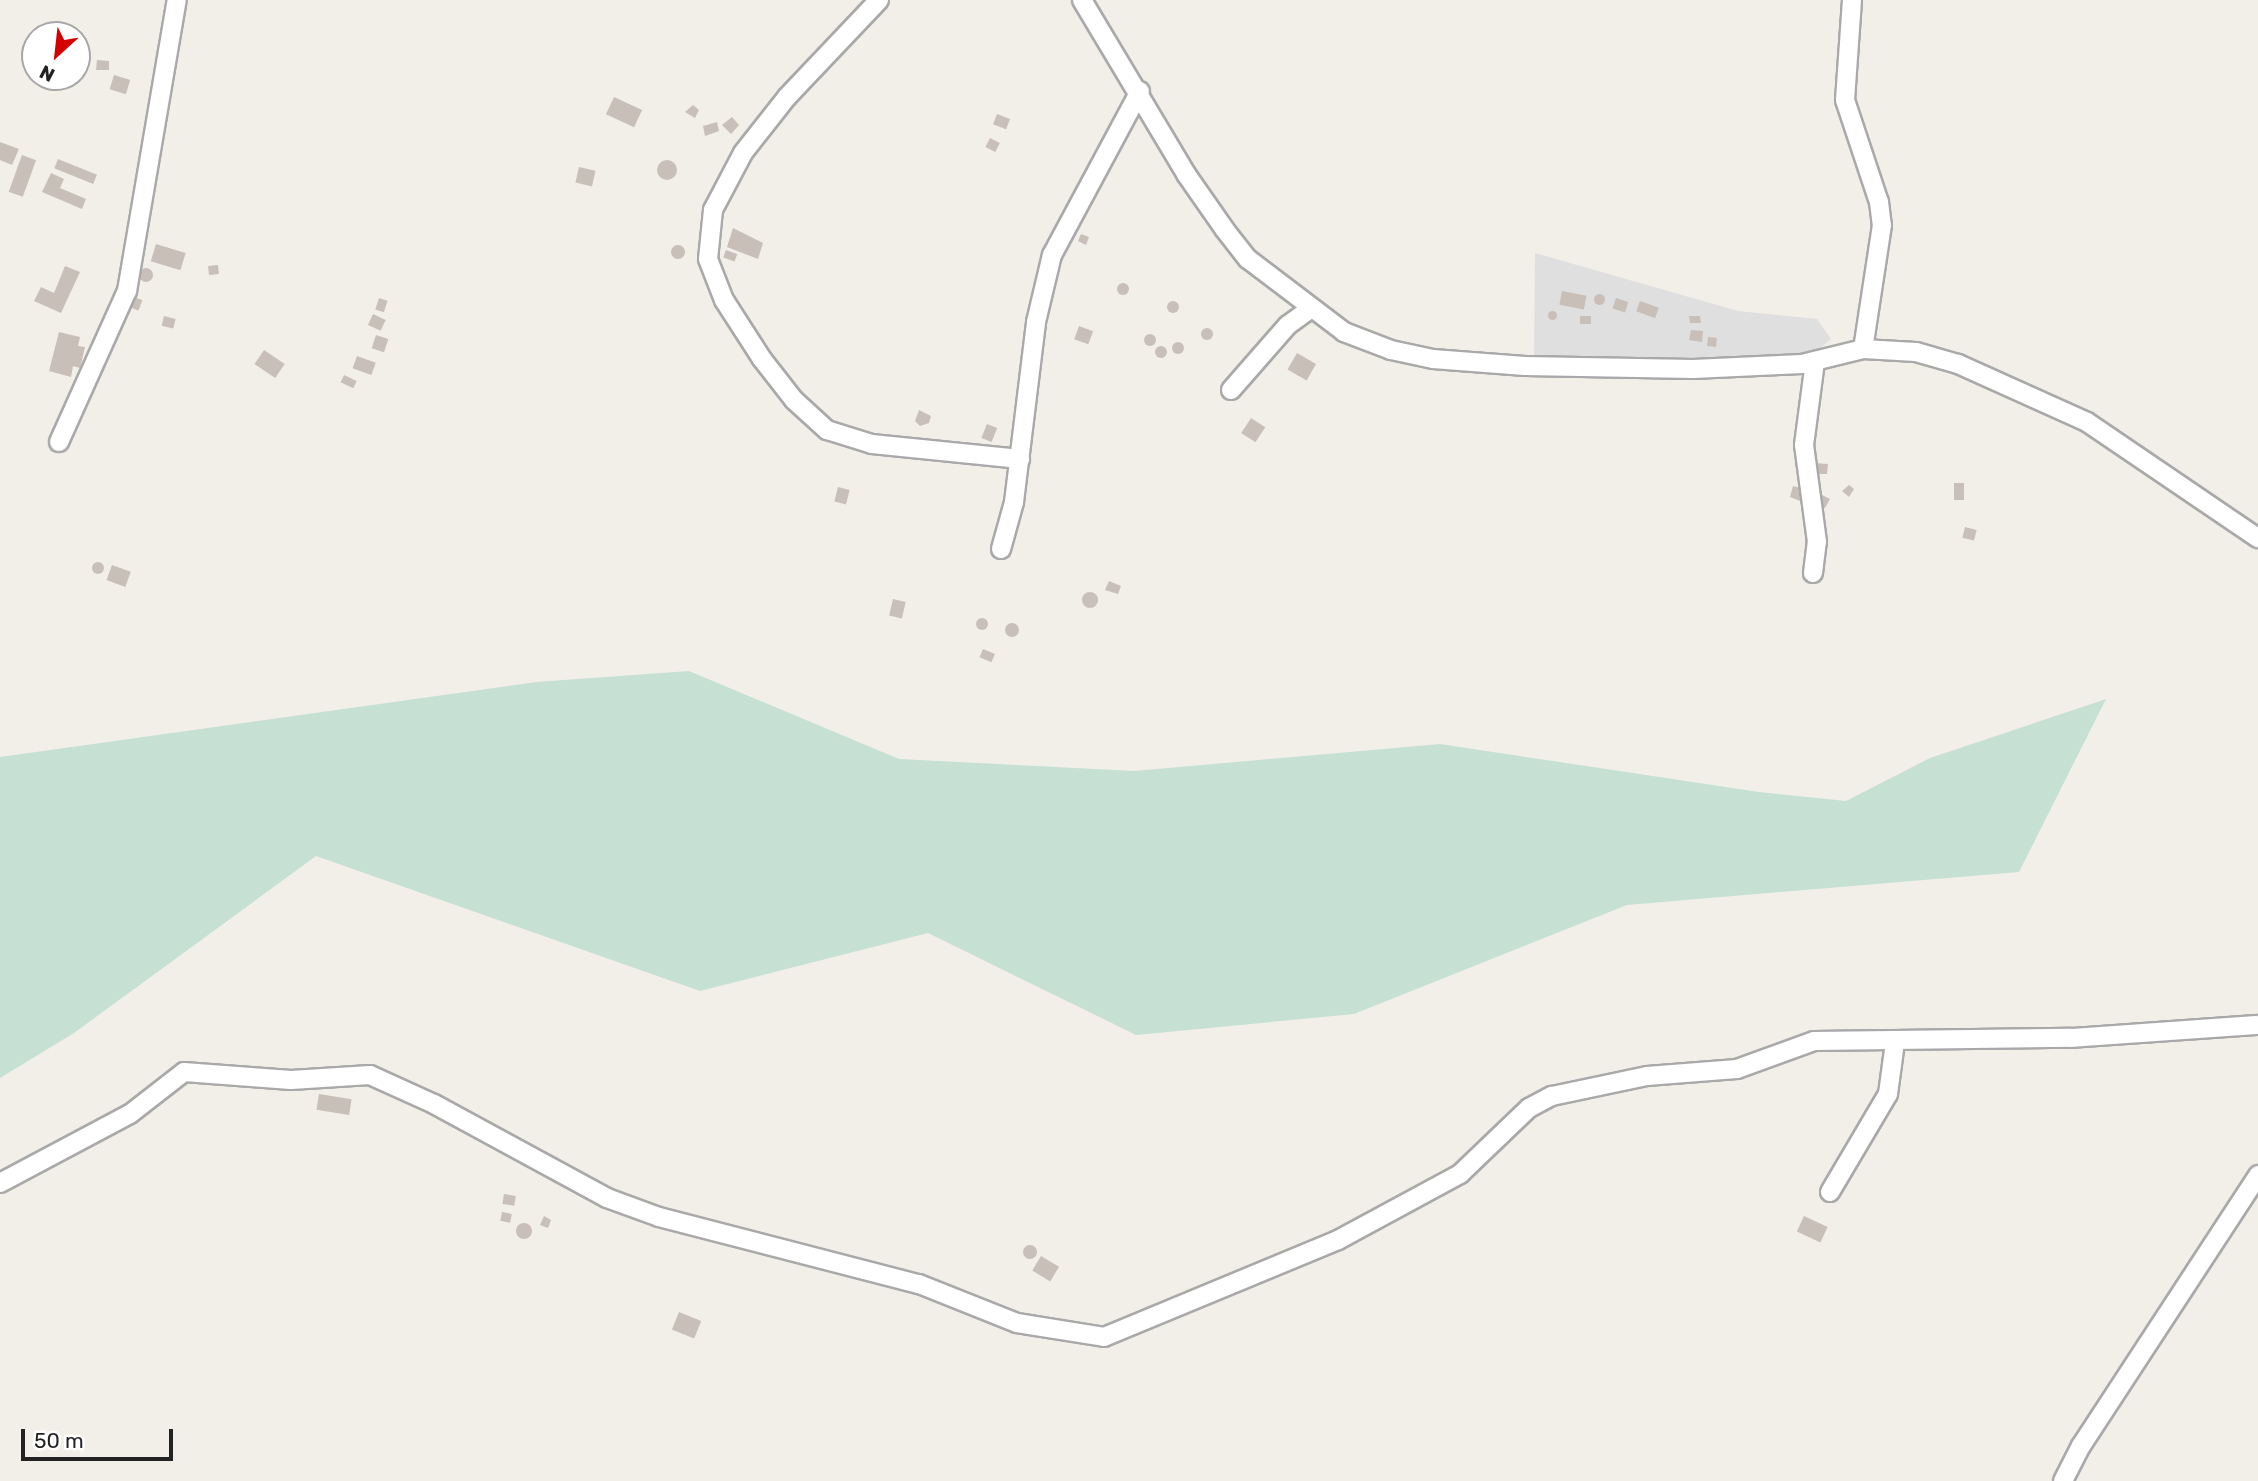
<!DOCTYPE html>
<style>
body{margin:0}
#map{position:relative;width:2258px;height:1481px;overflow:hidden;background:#f2efe9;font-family:Rubik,sans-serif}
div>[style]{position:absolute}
.residential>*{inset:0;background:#e0dfdf}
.wetland>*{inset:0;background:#c6e0d4}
.building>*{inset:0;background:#c7bfb8;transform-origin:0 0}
.round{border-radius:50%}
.roads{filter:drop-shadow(2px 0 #a9a9a9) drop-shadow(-2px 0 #a9a9a9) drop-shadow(0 2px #a9a9a9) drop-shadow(0 -2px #a9a9a9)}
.street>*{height:18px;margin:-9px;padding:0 9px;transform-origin:9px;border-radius:9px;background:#fff}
span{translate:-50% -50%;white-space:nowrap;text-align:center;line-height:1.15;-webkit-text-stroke:6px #fff;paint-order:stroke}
.north{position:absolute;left:21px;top:21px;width:70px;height:70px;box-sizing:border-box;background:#fff;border:2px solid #a7a7a7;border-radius:50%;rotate:207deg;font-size:19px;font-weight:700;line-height:28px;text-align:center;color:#222}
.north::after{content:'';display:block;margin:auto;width:24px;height:32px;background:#d40000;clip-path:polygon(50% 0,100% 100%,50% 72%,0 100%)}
.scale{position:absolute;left:21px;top:1429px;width:152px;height:32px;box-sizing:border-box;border:4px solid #222;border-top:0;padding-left:9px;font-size:21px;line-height:24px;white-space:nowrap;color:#222;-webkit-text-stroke:5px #fff;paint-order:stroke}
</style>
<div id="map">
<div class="residential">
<i style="clip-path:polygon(1535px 253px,1738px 311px,1817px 319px,1831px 339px,1804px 362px,1534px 365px)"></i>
</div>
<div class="wetland">
<i style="clip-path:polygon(689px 671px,899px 759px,1134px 771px,1440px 744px,1759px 792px,1846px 801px,1930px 758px,2106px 699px,2019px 872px,1627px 905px,1354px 1014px,1136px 1035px,928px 933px,700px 991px,316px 856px,74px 1033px,0 1078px,0 757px,536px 682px)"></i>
</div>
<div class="building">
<i style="clip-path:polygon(97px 60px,109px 61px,109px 70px,96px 70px)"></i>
<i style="left:114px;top:75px;width:17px;height:15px;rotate:17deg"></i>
<i style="left:614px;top:97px;width:31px;height:19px;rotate:25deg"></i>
<i style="clip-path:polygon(693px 105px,699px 110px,695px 118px,685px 112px)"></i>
<i style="left:997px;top:114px;width:14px;height:11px;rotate:21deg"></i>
<i style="clip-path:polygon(732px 117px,739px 125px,731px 134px,722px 125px)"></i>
<i style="clip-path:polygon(717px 122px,719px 131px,705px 136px,703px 126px)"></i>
<i style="left:990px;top:138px;width:11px;height:10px;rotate:27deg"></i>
<i style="clip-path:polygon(0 142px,19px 149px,12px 165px,0 160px)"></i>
<i style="left:22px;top:155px;width:15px;height:39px;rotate:20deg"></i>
<i style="left:58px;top:159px;width:42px;height:10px;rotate:22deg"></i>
<i class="round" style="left:657px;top:160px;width:20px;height:20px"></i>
<i style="left:579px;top:167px;width:17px;height:16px;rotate:13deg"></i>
<i style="clip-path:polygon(51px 173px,64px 179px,60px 188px,86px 199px,82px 209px,42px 192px)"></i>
<i style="clip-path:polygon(733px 228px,763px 243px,758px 259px,727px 247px)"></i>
<i style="clip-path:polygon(1081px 234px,1089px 237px,1086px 245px,1078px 241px)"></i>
<i style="left:156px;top:244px;width:31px;height:18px;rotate:17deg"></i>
<i class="round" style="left:671px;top:245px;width:14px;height:14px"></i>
<i style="left:726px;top:250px;width:12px;height:8px;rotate:20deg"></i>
<i style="left:218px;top:265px;width:9px;height:10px;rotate:84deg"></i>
<i style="clip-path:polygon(65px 266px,80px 272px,61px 313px,34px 301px,41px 287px,54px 293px)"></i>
<i class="round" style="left:139px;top:268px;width:14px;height:14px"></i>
<i class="round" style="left:1117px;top:283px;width:12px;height:12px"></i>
<i style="left:1562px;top:291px;width:25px;height:14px;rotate:11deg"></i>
<i class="round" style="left:1593.5px;top:293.5px;width:11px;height:11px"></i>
<i style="left:134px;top:297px;width:9px;height:11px;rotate:21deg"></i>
<i style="left:379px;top:298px;width:9px;height:12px;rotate:18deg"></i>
<i style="left:1616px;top:298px;width:13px;height:11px;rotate:18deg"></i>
<i style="left:1640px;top:301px;width:20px;height:11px;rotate:20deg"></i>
<i class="round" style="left:1167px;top:301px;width:12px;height:12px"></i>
<i class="round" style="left:1547.5px;top:310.5px;width:9px;height:9px"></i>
<i style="left:373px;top:314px;width:14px;height:12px;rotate:25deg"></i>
<i style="left:164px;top:316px;width:12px;height:10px;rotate:14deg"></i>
<i style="left:1580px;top:316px;width:11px;height:8px"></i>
<i style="clip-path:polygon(1689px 316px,1700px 316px,1701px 323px,1690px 323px)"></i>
<i style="left:1079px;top:326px;width:15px;height:14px;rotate:20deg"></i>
<i class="round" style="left:1201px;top:328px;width:12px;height:12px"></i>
<i style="clip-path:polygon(1691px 330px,1703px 331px,1702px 342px,1689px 340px)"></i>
<i style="clip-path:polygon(59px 332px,80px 337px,78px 346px,85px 347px,80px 368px,73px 366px,71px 377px,49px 371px)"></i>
<i class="round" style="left:1144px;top:334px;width:12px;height:12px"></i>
<i style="left:376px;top:335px;width:13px;height:14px;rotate:18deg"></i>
<i style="left:1708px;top:337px;width:9px;height:9px;rotate:6deg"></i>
<i class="round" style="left:1172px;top:342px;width:12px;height:12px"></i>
<i class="round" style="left:1155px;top:346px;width:12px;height:12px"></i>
<i style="left:264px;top:350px;width:25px;height:17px;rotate:34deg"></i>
<i style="left:1297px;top:353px;width:22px;height:19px;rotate:30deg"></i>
<i style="left:357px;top:356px;width:20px;height:13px;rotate:20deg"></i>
<i style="left:344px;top:375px;width:14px;height:8px;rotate:25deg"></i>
<i style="clip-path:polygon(919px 410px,931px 416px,929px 423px,920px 426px,915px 421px)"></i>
<i style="left:1251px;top:418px;width:17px;height:18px;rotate:33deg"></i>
<i style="left:987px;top:424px;width:11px;height:15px;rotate:22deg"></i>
<i style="clip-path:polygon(1815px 463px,1828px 464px,1827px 474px,1815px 474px)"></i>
<i style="left:1954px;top:483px;width:10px;height:17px"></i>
<i style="clip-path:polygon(1849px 485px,1854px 489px,1849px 497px,1842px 491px)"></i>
<i style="clip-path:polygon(1793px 486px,1804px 489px,1800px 501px,1790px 497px)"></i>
<i style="left:838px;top:487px;width:12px;height:15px;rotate:14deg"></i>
<i style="clip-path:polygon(1820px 494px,1830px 499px,1825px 508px,1819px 507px)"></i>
<i style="left:1965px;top:527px;width:12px;height:11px;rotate:14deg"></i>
<i class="round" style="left:92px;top:562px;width:12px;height:12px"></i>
<i style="left:112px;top:565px;width:20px;height:16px;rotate:20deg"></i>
<i style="clip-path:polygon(1109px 581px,1121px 586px,1118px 594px,1105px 590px)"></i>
<i class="round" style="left:1082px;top:592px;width:16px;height:16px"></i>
<i style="left:893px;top:599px;width:13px;height:17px;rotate:13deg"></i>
<i class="round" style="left:976px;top:618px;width:12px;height:12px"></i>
<i class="round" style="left:1005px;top:623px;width:14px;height:14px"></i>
<i style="left:983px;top:649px;width:13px;height:9px;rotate:23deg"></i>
<i style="left:319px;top:1094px;width:33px;height:16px;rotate:9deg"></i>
<i style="left:504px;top:1194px;width:12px;height:10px;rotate:9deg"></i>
<i style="left:502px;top:1212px;width:10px;height:9px;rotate:11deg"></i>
<i style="clip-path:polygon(544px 1216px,551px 1220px,548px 1228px,540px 1225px)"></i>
<i style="left:1804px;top:1216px;width:26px;height:17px;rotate:25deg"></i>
<i class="round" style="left:516px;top:1223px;width:16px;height:16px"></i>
<i class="round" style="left:1023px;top:1245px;width:14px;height:14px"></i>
<i style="left:1041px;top:1256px;width:21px;height:17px;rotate:31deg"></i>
<i style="left:679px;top:1312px;width:24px;height:19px;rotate:22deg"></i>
</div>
<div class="roads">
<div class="street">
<i style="left:879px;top:0;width:134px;rotate:133.5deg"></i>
<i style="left:787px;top:97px;width:71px;rotate:128.2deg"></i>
<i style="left:743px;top:153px;width:64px;rotate:117.8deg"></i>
<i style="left:713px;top:210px;width:49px;rotate:95.8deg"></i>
<i style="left:708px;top:259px;width:44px;rotate:68.7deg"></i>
<i style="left:724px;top:300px;width:70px;rotate:57.2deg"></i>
<i style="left:762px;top:359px;width:52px;rotate:52deg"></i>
<i style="left:794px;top:400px;width:45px;rotate:42.3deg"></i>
<i style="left:827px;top:430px;width:47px;rotate:17.3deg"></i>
<i style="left:872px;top:444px;width:149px;rotate:5.8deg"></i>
<i style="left:1082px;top:0;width:203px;rotate:59.1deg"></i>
<i style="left:1186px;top:174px;width:68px;rotate:55.1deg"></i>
<i style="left:1225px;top:230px;width:37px;rotate:52deg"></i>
<i style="left:1248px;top:259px;width:121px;rotate:37.2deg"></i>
<i style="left:1344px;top:332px;width:50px;rotate:21deg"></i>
<i style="left:1391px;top:350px;width:43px;rotate:12.1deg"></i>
<i style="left:1433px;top:359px;width:92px;rotate:4.4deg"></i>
<i style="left:1525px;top:366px;width:168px;rotate:1deg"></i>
<i style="left:1693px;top:369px;width:109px;rotate:-2.6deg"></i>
<i style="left:1802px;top:364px;width:63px;rotate:-13.8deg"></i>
<i style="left:1863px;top:349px;width:53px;rotate:3.2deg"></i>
<i style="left:1916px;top:352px;width:44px;rotate:15.9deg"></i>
<i style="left:1958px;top:364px;width:141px;rotate:24.2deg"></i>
<i style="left:2087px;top:422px;width:207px;rotate:34.2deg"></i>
<i style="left:1852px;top:0;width:100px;rotate:94deg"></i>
<i style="left:1845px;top:100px;width:108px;rotate:71.6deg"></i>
<i style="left:1879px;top:202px;width:23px;rotate:83deg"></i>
<i style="left:1882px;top:225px;width:125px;rotate:98.7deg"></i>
<i style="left:1231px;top:390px;width:86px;rotate:-48.8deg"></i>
<i style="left:1288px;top:325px;width:26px;rotate:-36deg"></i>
<i style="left:59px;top:442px;width:166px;rotate:-65.8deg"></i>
<i style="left:127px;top:291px;width:295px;rotate:-80.3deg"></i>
<i style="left:1001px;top:549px;width:49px;rotate:-74.5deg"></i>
<i style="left:1014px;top:502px;width:181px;rotate:-83deg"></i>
<i style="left:1036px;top:322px;width:69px;rotate:-76.6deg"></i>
<i style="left:1052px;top:255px;width:186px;rotate:-61.8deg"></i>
<i style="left:1813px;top:573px;width:31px;rotate:-83deg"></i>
<i style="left:1817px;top:542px;width:98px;rotate:-97.6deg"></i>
<i style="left:1804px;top:445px;width:85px;rotate:-82.5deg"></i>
<i style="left:0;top:1183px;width:147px;rotate:-28deg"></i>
<i style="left:130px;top:1114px;width:68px;rotate:-37.9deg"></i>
<i style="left:184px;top:1072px;width:107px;rotate:4.3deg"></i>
<i style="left:291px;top:1080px;width:79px;rotate:-3.6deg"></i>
<i style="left:370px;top:1075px;width:70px;rotate:24.4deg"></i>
<i style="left:434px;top:1104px;width:197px;rotate:28.5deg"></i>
<i style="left:607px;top:1198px;width:55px;rotate:20.1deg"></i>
<i style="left:659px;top:1217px;width:268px;rotate:14.5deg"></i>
<i style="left:919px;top:1284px;width:105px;rotate:21.7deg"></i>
<i style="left:1017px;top:1323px;width:88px;rotate:9.1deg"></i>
<i style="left:1104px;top:1337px;width:253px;rotate:-22.5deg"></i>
<i style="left:1338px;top:1240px;width:139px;rotate:-28.4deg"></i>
<i style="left:1460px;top:1174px;width:95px;rotate:-43.7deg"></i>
<i style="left:1529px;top:1108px;width:26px;rotate:-28deg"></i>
<i style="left:1552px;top:1096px;width:97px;rotate:-11.9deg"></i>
<i style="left:1647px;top:1076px;width:90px;rotate:-4.4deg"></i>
<i style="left:1737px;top:1069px;width:82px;rotate:-20deg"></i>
<i style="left:1814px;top:1041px;width:257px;rotate:-0.7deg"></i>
<i style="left:2071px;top:1038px;width:187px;rotate:-4deg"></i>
<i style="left:1830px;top:1192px;width:114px;rotate:-59.4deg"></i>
<i style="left:1888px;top:1094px;width:52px;rotate:-82.3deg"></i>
<i style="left:2063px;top:1481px;width:39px;rotate:-63deg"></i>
<i style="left:2081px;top:1446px;width:324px;rotate:-56.8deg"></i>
</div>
</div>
<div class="north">N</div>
<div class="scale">50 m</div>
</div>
